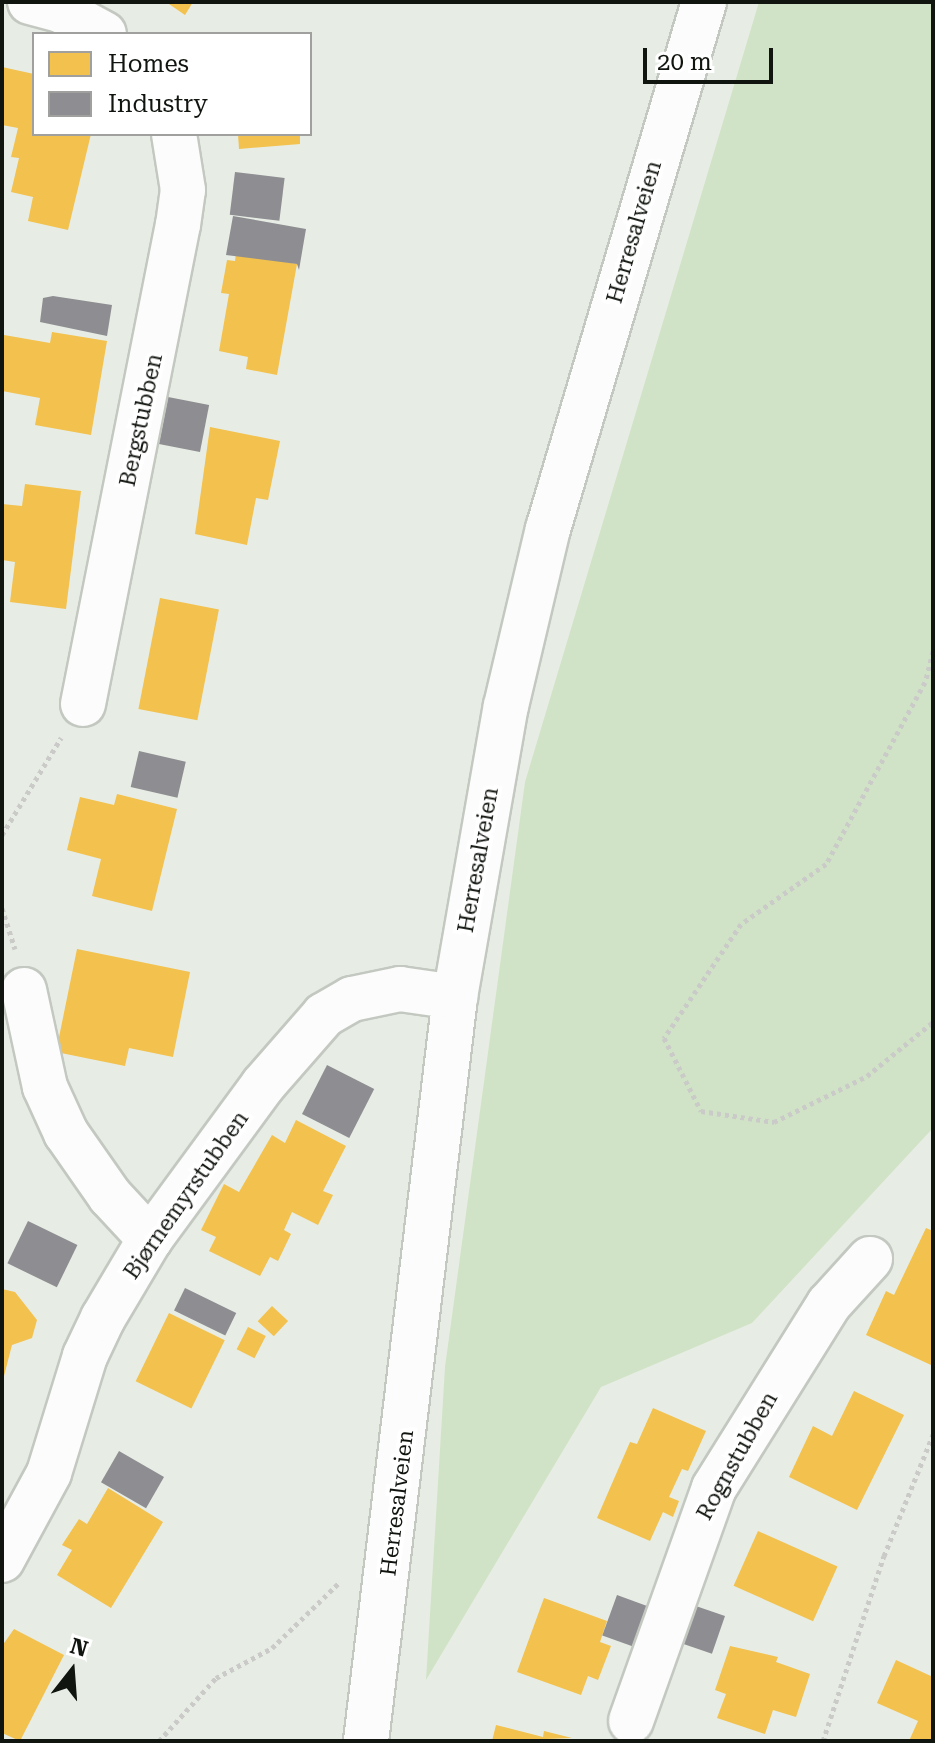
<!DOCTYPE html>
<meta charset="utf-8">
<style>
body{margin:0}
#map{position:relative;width:935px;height:1743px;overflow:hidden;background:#e7ede4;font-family:"Roboto Serif",serif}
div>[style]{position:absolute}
.green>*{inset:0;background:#d1e3c7}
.homes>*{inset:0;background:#f2c14e;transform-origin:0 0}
.industry>*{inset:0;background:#8d8d92;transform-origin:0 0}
.path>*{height:5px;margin-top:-2.5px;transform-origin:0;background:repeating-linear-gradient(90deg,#cacbc8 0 4px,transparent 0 8px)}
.roads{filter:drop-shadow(2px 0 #c3c8c0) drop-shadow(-2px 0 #c3c8c0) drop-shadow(0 2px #c3c8c0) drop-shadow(0 -2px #c3c8c0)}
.minor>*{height:44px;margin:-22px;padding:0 22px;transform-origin:22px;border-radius:22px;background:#fbfcfb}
span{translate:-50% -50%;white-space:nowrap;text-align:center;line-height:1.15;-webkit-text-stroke:8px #fff;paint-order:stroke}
.street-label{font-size:22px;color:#11150f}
.frame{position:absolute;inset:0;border:4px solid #11150f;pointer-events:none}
.legend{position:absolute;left:32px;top:32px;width:280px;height:104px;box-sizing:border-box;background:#fff;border:2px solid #a0a19f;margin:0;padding:10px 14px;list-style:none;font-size:24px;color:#11150f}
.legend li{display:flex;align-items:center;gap:16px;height:40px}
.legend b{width:40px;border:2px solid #a0a19f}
.north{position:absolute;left:32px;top:1631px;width:80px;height:80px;-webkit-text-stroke:6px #fff;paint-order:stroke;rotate:17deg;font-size:22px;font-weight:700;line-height:32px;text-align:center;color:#11150f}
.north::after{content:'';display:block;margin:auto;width:28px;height:36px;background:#11150f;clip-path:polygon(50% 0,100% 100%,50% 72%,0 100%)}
.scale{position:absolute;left:643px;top:48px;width:130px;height:36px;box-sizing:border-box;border:4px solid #11150f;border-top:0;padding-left:10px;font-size:24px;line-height:28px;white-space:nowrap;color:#11150f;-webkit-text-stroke:6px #fff;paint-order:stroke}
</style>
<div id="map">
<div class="green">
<i style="clip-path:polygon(759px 2px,933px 2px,933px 1128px,752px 1323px,601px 1387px,426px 1680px,445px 1367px,525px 782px)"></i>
</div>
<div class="homes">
<i style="clip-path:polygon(166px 2px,193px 2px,185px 15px)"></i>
<i style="clip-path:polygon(2px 67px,34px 74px,34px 134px,91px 134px,68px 230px,28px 221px,33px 197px,11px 192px,19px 158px,11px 157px,18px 128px,2px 125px)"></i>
<i style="clip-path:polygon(238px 134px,300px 134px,300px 144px,239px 149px)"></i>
<i style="clip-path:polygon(236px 253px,297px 264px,277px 375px,246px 369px,248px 357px,219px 351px,229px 294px,221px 293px,227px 260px,235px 261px)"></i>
<i style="clip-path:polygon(52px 332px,107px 341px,91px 435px,35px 425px,40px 398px,2px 391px,4px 335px,50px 343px)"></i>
<i style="clip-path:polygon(210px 427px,280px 441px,268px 500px,256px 498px,247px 545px,195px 534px)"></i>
<i style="clip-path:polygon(25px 484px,81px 491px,66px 609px,10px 602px,15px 562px,2px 560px,2px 504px,22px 506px)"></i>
<i style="left:160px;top:598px;width:60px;height:113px;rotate:11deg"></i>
<i style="clip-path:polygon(117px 794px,177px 809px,152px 911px,92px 896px,101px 859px,67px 850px,80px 797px,114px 805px)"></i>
<i style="clip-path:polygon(77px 949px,190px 972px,173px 1057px,129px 1048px,125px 1066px,56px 1052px)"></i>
<i style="clip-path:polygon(296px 1120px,346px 1146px,323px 1191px,333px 1195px,318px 1225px,292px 1212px,284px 1230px,291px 1234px,278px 1261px,270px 1257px,260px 1276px,209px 1251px,216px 1237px,201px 1230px,224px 1184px,239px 1192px,272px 1135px,285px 1143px)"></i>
<i style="clip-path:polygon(926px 1228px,933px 1231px,931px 1365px,866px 1335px,886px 1291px,894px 1295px)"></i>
<i style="clip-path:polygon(2px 1289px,15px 1292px,37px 1320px,32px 1338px,12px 1345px,3px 1380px)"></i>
<i style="left:272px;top:1306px;width:22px;height:21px;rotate:43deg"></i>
<i style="left:169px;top:1313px;width:62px;height:76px;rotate:26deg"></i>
<i style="left:248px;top:1327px;width:20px;height:25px;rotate:27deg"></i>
<i style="clip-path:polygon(854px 1391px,904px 1415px,857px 1510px,789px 1477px,813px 1426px,832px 1436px)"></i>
<i style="clip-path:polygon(653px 1408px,706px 1431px,688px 1471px,682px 1469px,669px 1497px,679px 1501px,673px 1517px,663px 1512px,650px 1541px,597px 1518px,630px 1442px,637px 1444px)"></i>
<i style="clip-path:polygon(108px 1488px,163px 1522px,111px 1608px,57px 1575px,72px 1550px,62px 1545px,79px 1519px,87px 1524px)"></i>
<i style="left:758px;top:1531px;width:87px;height:60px;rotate:24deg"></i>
<i style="clip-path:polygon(544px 1598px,607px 1621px,600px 1642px,611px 1646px,598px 1680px,588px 1676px,581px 1695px,517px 1672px)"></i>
<i style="clip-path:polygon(14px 1629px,64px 1655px,20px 1741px,2px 1733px,2px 1646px)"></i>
<i style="clip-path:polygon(730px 1646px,778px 1657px,776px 1662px,810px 1674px,796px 1717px,773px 1710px,765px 1734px,717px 1718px,726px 1694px,715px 1690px)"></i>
<i style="clip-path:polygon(896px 1660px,933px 1677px,933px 1741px,909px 1741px,918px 1721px,877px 1703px)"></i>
<i style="clip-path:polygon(496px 1725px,543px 1737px,544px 1731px,572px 1738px,492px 1741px)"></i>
</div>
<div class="industry">
<i style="left:235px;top:172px;width:50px;height:43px;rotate:7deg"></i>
<i style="clip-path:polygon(233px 216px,306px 229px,299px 270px,297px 264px,226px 255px)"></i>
<i style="clip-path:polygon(53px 296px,112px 305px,107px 336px,40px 322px,43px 298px)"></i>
<i style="left:163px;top:396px;width:47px;height:48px;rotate:11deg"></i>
<i style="left:139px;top:751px;width:48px;height:37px;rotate:13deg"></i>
<i style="left:327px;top:1065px;width:53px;height:55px;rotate:27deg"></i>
<i style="left:28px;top:1221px;width:55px;height:47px;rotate:26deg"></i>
<i style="left:185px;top:1288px;width:57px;height:25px;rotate:26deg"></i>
<i style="left:119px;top:1451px;width:52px;height:36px;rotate:30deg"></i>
<i style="left:617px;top:1595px;width:32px;height:43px;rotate:20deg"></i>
<i style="left:690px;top:1604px;width:37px;height:40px;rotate:19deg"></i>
</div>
<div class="path">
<i style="left:933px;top:651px;width:32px;rotate:104deg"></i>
<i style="left:925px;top:682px;width:207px;rotate:118.5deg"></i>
<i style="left:826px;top:864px;width:104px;rotate:144.8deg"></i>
<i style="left:741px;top:924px;width:138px;rotate:124deg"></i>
<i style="left:664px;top:1038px;width:82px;rotate:63.1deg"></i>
<i style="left:701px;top:1111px;width:74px;rotate:8.6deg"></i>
<i style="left:774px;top:1122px;width:104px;rotate:-26.3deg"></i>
<i style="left:867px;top:1076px;width:85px;rotate:-39.3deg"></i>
<i style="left:2px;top:835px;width:114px;rotate:-58.7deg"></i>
<i style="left:2px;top:908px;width:43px;rotate:72.4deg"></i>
<i style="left:159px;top:1741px;width:85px;rotate:-47.9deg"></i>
<i style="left:216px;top:1678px;width:64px;rotate:-28.2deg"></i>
<i style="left:272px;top:1648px;width:96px;rotate:-44.2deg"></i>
<i style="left:823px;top:1741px;width:195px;rotate:-71.8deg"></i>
<i style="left:884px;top:1556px;width:131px;rotate:-68deg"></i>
</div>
<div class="roads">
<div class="minor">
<i style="left:30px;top:2px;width:31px;rotate:15deg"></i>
<i style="left:60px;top:10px;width:50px;rotate:28.6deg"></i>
<i style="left:83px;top:704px;width:488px;rotate:-78.8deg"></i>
<i style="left:178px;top:225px;width:35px;rotate:-82deg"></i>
<i style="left:183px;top:190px;width:57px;rotate:-99.1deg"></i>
<i style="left:24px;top:990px;width:99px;rotate:77.8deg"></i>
<i style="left:45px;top:1087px;width:51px;rotate:65.5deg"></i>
<i style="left:66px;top:1133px;width:77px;rotate:55.1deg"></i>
<i style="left:110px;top:1196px;width:59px;rotate:47.1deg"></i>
<i style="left:2px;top:1560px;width:99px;rotate:-61.6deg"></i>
<i style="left:49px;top:1473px;width:122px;rotate:-72.9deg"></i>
<i style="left:85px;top:1356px;width:42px;rotate:-64.7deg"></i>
<i style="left:103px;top:1318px;width:92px;rotate:-59.3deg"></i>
<i style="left:150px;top:1239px;width:191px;rotate:-53.7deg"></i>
<i style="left:263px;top:1085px;width:93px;rotate:-48.9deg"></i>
<i style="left:324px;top:1015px;width:32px;rotate:-30deg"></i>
<i style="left:352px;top:999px;width:49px;rotate:-11.8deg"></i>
<i style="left:400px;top:989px;width:56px;rotate:8.3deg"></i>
<i style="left:631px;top:1721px;width:247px;rotate:-70.4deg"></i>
<i style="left:714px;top:1488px;width:217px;rotate:-58deg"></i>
<i style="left:829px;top:1304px;width:61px;rotate:-47.7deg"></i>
<i style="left:366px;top:1741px;width:749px;rotate:-83.18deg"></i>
<i style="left:455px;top:997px;width:295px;rotate:-80.1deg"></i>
<i style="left:506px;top:706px;width:182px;rotate:-76.7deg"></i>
<i style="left:548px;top:529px;width:550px;rotate:-73.51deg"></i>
</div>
</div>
<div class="street-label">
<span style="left:634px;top:232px;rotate:-74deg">Herresalveien</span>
<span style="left:141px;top:420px;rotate:-78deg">Bergstubben</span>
<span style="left:478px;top:860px;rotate:-80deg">Herresalveien</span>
<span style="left:186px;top:1195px;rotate:-55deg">Bjørnemyrstubben</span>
<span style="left:737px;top:1456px;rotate:-61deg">Rognstubben</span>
<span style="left:397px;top:1503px;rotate:-83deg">Herresalveien</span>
</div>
<div class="frame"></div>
<ul class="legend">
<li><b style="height:22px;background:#f2c14e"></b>Homes</li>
<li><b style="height:22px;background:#8d8d92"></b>Industry</li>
</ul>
<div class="north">N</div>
<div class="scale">20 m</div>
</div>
